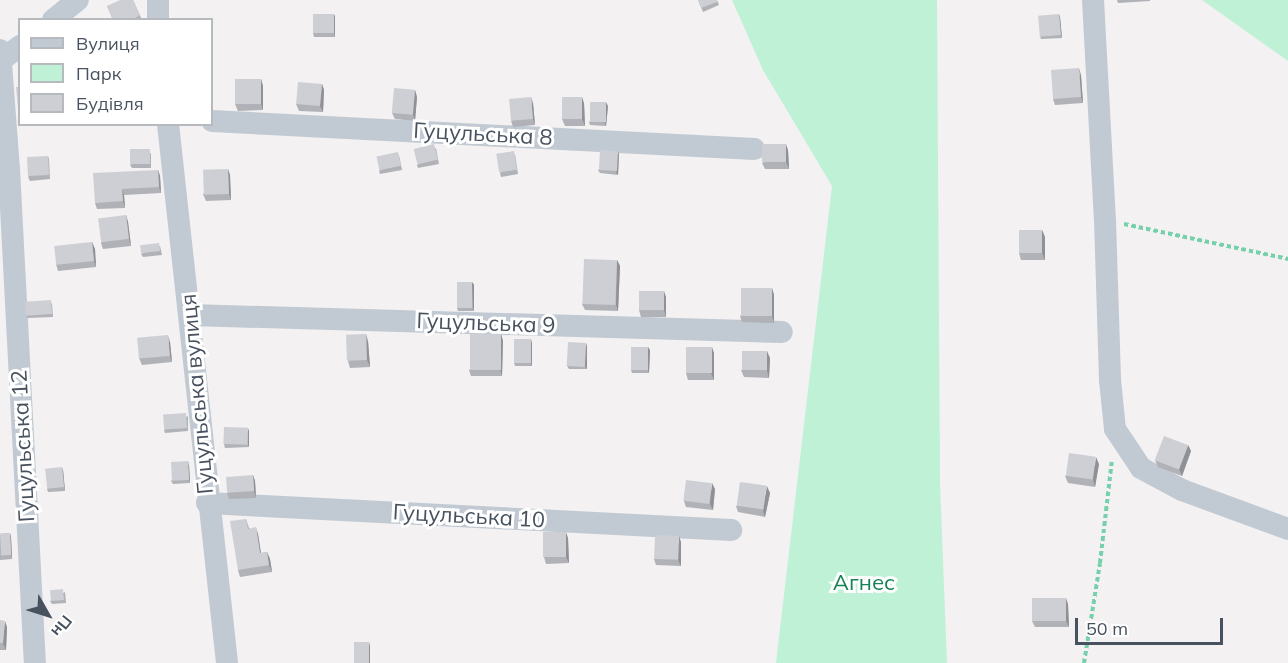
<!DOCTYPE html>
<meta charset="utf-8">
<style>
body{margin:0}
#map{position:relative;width:1288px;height:663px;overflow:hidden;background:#f3f1f1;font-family:Mulish,sans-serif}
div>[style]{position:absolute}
.green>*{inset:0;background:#bff1d7}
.path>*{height:4px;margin-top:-2px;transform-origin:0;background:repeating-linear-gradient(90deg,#76d0ab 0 4.5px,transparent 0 7.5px)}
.minor>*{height:22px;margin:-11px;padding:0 11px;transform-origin:11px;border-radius:11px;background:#c1c9d2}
.wall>*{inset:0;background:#b0b2b7}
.shaded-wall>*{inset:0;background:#909195}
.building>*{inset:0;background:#cdcfd5;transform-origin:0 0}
span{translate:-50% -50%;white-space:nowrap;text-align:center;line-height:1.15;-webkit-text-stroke:6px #fff;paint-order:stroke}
.street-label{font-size:22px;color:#48525f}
.park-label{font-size:22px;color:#158356}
.legend{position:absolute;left:18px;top:18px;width:195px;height:108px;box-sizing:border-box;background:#fff;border:2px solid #b6babf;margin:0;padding:8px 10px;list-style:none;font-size:18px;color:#48525f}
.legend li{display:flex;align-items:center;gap:12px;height:30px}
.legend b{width:30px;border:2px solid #b6babf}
.north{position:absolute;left:18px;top:585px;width:60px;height:60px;-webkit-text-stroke:4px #fff;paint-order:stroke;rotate:129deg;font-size:16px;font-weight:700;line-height:24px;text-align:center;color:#48525f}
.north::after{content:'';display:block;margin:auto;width:21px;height:27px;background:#48525f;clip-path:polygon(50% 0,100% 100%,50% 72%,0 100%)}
.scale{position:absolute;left:1075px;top:618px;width:148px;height:27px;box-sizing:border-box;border:3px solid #48525f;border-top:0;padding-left:8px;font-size:18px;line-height:21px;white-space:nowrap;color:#48525f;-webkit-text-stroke:4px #fff;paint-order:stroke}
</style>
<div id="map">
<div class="green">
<i style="clip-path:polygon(732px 0,937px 0,940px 484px,947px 663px,776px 663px,832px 186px,763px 70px)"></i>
<i style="clip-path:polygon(1202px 0,1288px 0,1288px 61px)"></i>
</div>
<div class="path">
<i style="left:1124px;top:224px;width:168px;rotate:12deg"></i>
<i style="left:1084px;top:663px;width:101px;rotate:-80.9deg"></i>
<i style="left:1100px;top:563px;width:104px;rotate:-83.4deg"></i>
</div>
<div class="minor">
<i style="left:158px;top:0;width:20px;rotate:90deg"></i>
<i style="left:1093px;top:0;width:220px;rotate:86.9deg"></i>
<i style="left:1105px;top:220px;width:160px;rotate:88.2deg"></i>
<i style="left:1110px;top:380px;width:49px;rotate:84.2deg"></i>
<i style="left:1115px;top:429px;width:47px;rotate:56.3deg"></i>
<i style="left:1141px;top:468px;width:47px;rotate:28.2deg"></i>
<i style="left:1182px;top:490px;width:113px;rotate:20.2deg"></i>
<i style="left:53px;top:20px;width:32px;rotate:-39deg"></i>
<i style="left:0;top:50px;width:119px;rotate:85.7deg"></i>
<i style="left:9px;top:169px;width:495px;rotate:87deg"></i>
<i style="left:0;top:61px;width:25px;rotate:-37deg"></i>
<i style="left:212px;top:121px;width:543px;rotate:2.96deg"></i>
<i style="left:168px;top:124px;width:542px;rotate:83.75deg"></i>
<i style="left:190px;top:315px;width:592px;rotate:1.64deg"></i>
<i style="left:207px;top:503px;width:525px;rotate:2.95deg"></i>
</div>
<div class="wall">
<i style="clip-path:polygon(133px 0,142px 20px,113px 20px,107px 6px)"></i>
<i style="clip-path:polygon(698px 0,717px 0,719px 5px,703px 12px)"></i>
<i style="clip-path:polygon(1117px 0,1150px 0,1150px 1px,1118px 3px)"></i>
<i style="clip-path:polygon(334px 14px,335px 17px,335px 37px,314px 37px,313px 33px)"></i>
<i style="clip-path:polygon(1059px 14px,1060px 17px,1062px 38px,1041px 39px,1040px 36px)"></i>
<i style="clip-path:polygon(1081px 75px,1083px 103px,1055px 105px,1053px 99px)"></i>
<i style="clip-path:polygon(261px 79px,263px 86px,263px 110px,238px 111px,235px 104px)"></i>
<i style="clip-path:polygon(322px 84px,324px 90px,323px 112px,299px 111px,296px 104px)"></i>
<i style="clip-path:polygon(415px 90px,417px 97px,415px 121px,395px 119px,392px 113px)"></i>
<i style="clip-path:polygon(533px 103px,535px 125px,513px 127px,511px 121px)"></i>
<i style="clip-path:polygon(584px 103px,585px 126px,565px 126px,562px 119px)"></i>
<i style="clip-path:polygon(608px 106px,606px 126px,590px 125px,589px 122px)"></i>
<i style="clip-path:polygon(436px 148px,439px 164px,418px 168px,417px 165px)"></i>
<i style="clip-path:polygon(788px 150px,789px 169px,765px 169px,762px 163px)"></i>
<i style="clip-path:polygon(151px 153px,151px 168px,132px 168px,130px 165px)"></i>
<i style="clip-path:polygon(515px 154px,518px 174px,501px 177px,500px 173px)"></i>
<i style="clip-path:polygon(619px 154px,618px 175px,600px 173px,598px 170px)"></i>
<i style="clip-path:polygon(399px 155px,402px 170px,380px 174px,379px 171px)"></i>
<i style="clip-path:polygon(48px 156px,49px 159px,50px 179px,30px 181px,28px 177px)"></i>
<i style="clip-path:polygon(228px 169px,230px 175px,231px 200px,206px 201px,203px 194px)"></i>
<i style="clip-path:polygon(158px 170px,160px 176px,161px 193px,124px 195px,125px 208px,97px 209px,95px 203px)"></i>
<i style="clip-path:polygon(126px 215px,128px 222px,131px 246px,103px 249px,101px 243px)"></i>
<i style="clip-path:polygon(1042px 230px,1045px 237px,1045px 260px,1021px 260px,1019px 253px)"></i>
<i style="clip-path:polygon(92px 242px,95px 249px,96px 267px,58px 271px,56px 264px)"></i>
<i style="clip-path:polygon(160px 246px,162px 255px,143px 257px,141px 254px)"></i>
<i style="clip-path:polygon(617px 260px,620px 266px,618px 311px,585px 310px,582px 304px)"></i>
<i style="clip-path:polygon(472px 282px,474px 285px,474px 311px,458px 311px,457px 308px)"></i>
<i style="clip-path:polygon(772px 288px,774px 295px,774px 323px,742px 322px,740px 316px)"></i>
<i style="clip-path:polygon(666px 297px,666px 317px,641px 317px,639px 310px)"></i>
<i style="clip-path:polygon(52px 303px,53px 317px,27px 318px,26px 315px)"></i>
<i style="clip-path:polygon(501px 334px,503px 341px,502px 376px,471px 376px,469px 370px)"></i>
<i style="clip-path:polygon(368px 341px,370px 367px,350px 368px,348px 361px)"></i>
<i style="clip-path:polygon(170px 342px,172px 362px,142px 365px,139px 358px)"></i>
<i style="clip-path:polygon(532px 343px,532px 366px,515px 366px,514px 363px)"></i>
<i style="clip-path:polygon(587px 346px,587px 369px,569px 369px,567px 366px)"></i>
<i style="clip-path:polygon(650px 350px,649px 373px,632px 373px,631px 370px)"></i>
<i style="clip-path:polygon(714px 353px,714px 380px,688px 380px,686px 373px)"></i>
<i style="clip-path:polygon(770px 358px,769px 378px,744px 377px,741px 370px)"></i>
<i style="clip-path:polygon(188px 416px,188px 431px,165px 433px,164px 430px)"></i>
<i style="clip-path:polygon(249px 431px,249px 447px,225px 448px,224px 444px)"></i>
<i style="clip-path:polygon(1188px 445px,1191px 451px,1182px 476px,1158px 467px,1155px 460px)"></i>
<i style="clip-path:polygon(1099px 464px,1095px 487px,1068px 483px,1065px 476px)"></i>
<i style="clip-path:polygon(189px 465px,190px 483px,173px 484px,171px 481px)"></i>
<i style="clip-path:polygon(63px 470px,65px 491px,48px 492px,47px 489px)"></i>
<i style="clip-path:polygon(253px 475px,255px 481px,256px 498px,229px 499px,227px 493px)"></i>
<i style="clip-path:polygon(715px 489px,713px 510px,686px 507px,684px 501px)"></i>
<i style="clip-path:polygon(770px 493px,765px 517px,738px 512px,736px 506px)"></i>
<i style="clip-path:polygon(246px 519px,249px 528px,258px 534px,261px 553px,267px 552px,270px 559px,272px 572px,240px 577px,238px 570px)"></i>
<i style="clip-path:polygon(10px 533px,11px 537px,12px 559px,0 560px,0 534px)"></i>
<i style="clip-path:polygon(568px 538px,569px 563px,546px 564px,544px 557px)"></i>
<i style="clip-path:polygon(681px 542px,681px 566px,656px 565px,654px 559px)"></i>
<i style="clip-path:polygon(65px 592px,66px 603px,52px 604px,50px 601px)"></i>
<i style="clip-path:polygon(1068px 604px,1069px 627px,1035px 627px,1032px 621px)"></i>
<i style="clip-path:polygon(0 620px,7px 627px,6px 650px,0 650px)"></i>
</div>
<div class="shaded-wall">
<i style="clip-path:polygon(334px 14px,335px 17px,335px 37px,334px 33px)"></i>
<i style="clip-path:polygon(1059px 14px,1060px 17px,1062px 38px,1061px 35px)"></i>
<i style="clip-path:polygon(1079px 68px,1081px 75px,1083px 103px,1081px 97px)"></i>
<i style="clip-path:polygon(261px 79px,263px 86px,263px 110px,261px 104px)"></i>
<i style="clip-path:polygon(322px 84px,324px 90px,323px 112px,320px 106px)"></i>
<i style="clip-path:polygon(415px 90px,417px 97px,415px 121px,413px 114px)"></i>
<i style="clip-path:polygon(531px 97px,533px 103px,535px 125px,533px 119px)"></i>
<i style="clip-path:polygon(582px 97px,584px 103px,585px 126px,582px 119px)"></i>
<i style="clip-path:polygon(606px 102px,608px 106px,606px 126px,605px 123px)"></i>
<i style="clip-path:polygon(786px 144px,788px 150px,789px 169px,786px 162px)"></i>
<i style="clip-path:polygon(618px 151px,619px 154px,618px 175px,616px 172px)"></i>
<i style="clip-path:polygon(228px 169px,230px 175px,231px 200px,229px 194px)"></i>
<i style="clip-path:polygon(158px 170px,160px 176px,161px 193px,159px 187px)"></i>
<i style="clip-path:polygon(122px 189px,124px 195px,125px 208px,123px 201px)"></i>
<i style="clip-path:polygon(126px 215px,128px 222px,131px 246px,129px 239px)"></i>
<i style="clip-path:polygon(1042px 230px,1045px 237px,1045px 260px,1042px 253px)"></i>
<i style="clip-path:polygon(92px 242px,95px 249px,96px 267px,94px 261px)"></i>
<i style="clip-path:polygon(617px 260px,620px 266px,618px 311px,616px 305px)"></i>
<i style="clip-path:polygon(472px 282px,474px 285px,474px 311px,473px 308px)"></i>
<i style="clip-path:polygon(772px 288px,774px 295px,774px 323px,772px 316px)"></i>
<i style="clip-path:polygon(664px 291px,666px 297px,666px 317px,664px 310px)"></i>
<i style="clip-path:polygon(366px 334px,368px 341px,370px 367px,367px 360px)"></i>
<i style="clip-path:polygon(501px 334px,503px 341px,502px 376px,500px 370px)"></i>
<i style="clip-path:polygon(168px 335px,170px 342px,172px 362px,170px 356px)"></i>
<i style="clip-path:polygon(531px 339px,532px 343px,532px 366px,531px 363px)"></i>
<i style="clip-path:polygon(586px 343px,587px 346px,587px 369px,585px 366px)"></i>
<i style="clip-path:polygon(648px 347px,650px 350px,649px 373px,648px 370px)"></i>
<i style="clip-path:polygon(712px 347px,714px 353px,714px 380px,711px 373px)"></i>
<i style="clip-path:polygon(767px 351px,770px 358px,769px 378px,767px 371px)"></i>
<i style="clip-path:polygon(248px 428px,249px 431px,249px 447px,248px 444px)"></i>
<i style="clip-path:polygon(1188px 445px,1191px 451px,1182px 476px,1179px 469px)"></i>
<i style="clip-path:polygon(1096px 457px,1099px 464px,1095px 487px,1093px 480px)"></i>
<i style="clip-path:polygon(188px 461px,189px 465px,190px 483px,189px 480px)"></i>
<i style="clip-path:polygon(62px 467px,63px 470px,65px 491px,64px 487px)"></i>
<i style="clip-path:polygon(253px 475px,255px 481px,256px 498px,254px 491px)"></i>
<i style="clip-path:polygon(712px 483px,715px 489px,713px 510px,710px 504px)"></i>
<i style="clip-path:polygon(767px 486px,770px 493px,765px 517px,763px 511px)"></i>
<i style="clip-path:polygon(256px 527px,258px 534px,262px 560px,260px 553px)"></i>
<i style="clip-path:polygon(566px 532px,568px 538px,569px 563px,566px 557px)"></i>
<i style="clip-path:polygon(10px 533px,11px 537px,12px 559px,11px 555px)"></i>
<i style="clip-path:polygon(679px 536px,681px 542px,681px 566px,678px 560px)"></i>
<i style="clip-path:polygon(267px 552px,270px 559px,272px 572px,269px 565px)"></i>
<i style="clip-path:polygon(1066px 598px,1068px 604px,1069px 627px,1066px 621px)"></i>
<i style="clip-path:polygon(5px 621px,7px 627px,6px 650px,3px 643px)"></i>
<i style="clip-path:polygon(369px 642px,370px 646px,370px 663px,369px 663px)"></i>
</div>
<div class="building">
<i style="clip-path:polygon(120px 0,133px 0,140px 15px,132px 20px,113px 20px,107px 6px)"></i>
<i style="clip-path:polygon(698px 0,717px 0,717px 2px,701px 8px)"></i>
<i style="left:313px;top:14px;width:21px;height:19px"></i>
<i style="left:1059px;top:14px;width:21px;height:21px;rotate:85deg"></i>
<i style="left:1079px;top:68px;width:29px;height:28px;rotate:86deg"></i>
<i style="left:261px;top:79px;width:25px;height:26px;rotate:90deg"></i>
<i style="left:298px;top:82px;width:24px;height:22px;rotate:5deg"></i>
<i style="clip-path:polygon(16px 87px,20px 87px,20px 109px,18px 109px)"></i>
<i style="left:394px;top:88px;width:21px;height:25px;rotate:5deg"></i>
<i style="left:531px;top:97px;width:22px;height:22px;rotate:85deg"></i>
<i style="left:562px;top:97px;width:20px;height:22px"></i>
<i style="left:590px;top:102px;width:16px;height:20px"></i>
<i style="left:434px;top:144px;width:16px;height:21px;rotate:76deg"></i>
<i style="left:786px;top:144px;width:18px;height:24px;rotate:90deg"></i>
<i style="left:150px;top:149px;width:15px;height:20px;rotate:90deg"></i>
<i style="left:600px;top:150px;width:18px;height:20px;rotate:3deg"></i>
<i style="left:514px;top:151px;width:19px;height:18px;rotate:81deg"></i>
<i style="left:398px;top:152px;width:14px;height:22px;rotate:78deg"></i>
<i style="left:48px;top:156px;width:19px;height:21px;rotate:87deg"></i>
<i style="left:228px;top:169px;width:25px;height:25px;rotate:88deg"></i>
<i style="clip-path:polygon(158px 170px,159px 187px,122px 189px,123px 201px,95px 203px,93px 173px)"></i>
<i style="left:126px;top:215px;width:24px;height:28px;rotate:83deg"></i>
<i style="left:1019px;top:230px;width:23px;height:23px"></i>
<i style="left:92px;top:242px;width:19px;height:38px;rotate:84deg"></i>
<i style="left:159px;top:243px;width:8px;height:19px;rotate:83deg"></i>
<i style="left:584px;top:259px;width:33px;height:45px;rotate:2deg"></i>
<i style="left:457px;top:282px;width:15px;height:26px"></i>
<i style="left:741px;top:288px;width:31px;height:28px"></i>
<i style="left:639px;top:291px;width:25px;height:19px"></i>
<i style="left:51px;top:300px;width:14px;height:26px;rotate:86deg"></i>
<i style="left:366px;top:334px;width:26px;height:20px;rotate:88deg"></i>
<i style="left:470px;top:334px;width:31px;height:36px"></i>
<i style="left:168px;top:335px;width:21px;height:31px;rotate:85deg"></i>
<i style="left:514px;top:339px;width:17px;height:24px"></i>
<i style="left:568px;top:342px;width:18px;height:24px;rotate:3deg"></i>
<i style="left:631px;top:347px;width:17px;height:23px"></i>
<i style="left:686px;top:347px;width:26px;height:26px"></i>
<i style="left:742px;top:351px;width:25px;height:19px"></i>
<i style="left:186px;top:413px;width:15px;height:23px;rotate:86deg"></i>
<i style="left:224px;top:427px;width:24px;height:17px;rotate:2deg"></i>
<i style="left:1164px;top:436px;width:26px;height:26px;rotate:21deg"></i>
<i style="left:1069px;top:453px;width:27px;height:23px;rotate:8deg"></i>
<i style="left:188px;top:461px;width:19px;height:17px;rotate:87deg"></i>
<i style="left:62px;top:467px;width:20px;height:17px;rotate:84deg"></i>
<i style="left:253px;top:475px;width:16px;height:27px;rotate:86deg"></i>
<i style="left:686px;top:480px;width:26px;height:21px;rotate:7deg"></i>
<i style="left:740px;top:482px;width:27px;height:24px;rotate:8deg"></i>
<i style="clip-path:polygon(246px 519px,248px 529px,256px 527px,260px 553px,267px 552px,269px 565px,238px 570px,230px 521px)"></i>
<i style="left:543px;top:532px;width:23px;height:25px"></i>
<i style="left:10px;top:533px;width:22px;height:10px;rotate:87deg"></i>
<i style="left:655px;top:535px;width:24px;height:24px;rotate:2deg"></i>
<i style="left:63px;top:589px;width:11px;height:13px;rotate:85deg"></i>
<i style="left:1032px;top:598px;width:34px;height:23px"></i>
<i style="clip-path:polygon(0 620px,5px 621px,3px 643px,0 643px)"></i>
<i style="left:369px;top:642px;width:21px;height:15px;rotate:90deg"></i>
</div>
<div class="street-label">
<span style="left:483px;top:134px;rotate:3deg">Гуцульська 8</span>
<span style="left:486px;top:323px;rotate:2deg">Гуцульська 9</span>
<span style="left:197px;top:394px;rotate:-95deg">Гуцульська вулиця</span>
<span style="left:23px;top:446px;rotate:-93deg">Гуцульська 12</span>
<span style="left:469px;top:516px;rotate:3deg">Гуцульська 10</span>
</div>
<div class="park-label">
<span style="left:864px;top:583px">Агнес</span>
</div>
<ul class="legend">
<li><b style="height:8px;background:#c1c9d2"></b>Вулиця</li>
<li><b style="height:16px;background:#bff1d7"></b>Парк</li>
<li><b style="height:16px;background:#cdcfd5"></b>Будівля</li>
</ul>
<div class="north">Пн</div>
<div class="scale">50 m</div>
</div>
